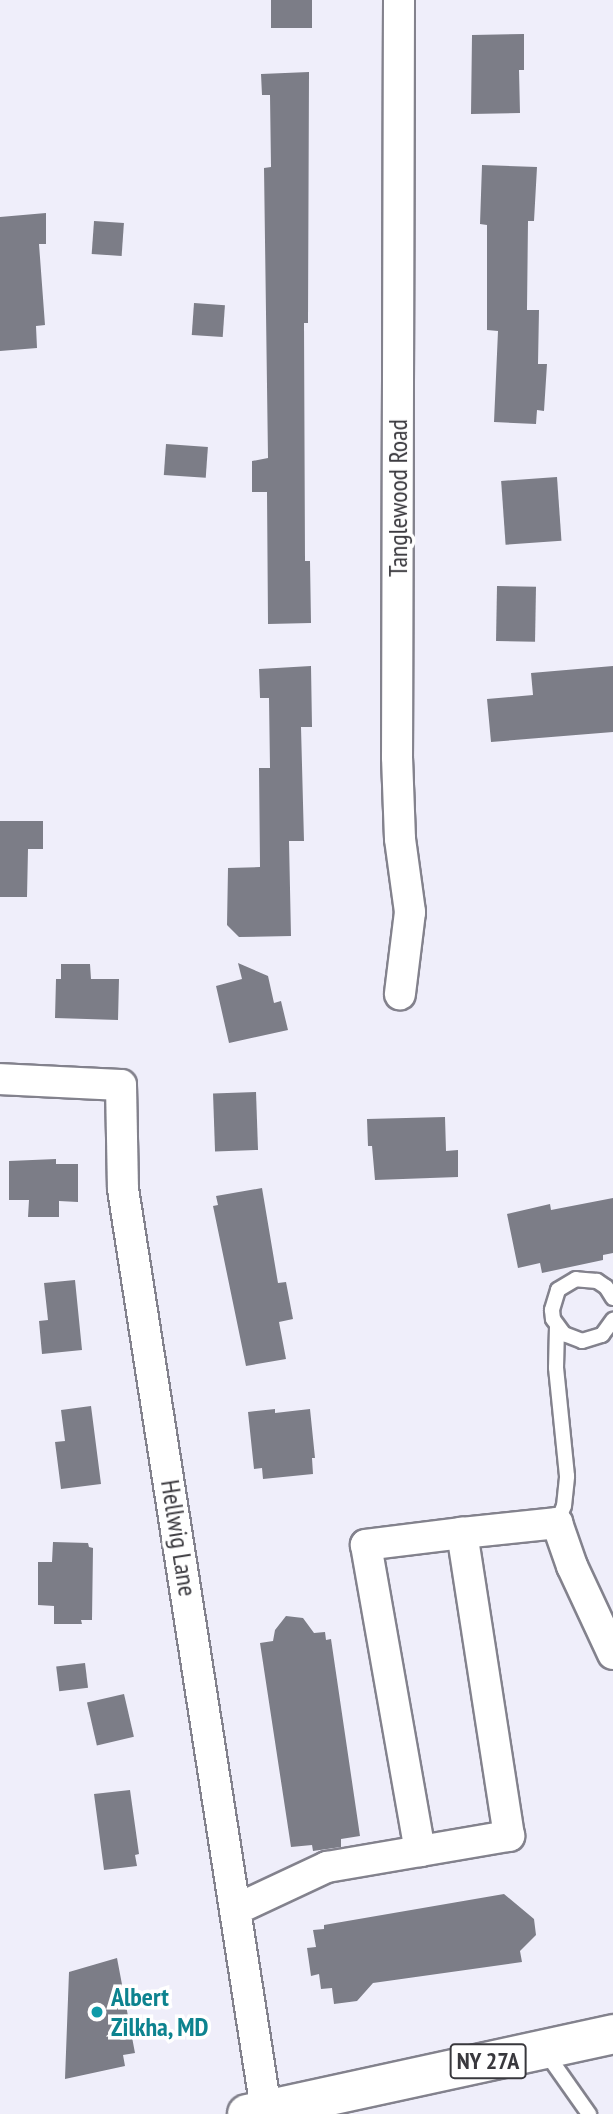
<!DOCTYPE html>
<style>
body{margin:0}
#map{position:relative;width:613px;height:2114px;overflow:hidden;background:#efeefa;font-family:"PT Sans Narrow",sans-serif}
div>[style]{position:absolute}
.building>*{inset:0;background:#7c7d87;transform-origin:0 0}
.roads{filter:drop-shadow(2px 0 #83828d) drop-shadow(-2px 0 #83828d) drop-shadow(0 2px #83828d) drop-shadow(0 -2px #83828d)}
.service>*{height:14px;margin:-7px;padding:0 7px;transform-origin:7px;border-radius:7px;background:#fff}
.minor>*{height:30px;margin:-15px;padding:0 15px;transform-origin:15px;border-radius:15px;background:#fff}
.primary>*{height:38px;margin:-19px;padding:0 19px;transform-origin:19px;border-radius:19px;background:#fff}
.dots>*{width:19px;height:19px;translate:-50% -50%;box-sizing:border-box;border:4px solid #fff;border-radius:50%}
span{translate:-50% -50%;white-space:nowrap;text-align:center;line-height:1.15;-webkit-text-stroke:7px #fff;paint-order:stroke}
.shield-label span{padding:2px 5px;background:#fff;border:2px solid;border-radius:5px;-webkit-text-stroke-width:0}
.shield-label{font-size:24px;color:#39383d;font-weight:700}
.street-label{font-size:26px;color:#39383d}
.culture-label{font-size:26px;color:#0d838f;font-weight:700}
.left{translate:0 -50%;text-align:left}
</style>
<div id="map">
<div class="building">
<i style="left:271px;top:0;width:41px;height:28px"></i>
<i style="clip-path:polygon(524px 34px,524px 70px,519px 70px,520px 113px,471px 114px,472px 35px)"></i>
<i style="clip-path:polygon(309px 72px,308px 323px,304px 323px,305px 561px,310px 561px,311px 623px,268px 624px,267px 492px,252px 492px,252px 461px,268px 458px,264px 168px,271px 167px,270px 95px,262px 95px,261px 74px)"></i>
<i style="clip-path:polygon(482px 165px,537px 167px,534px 221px,528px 221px,527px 310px,539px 310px,538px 364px,547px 364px,544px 411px,537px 410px,536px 424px,494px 422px,498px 331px,487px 330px,487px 225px,480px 224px)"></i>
<i style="clip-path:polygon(46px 213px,46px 244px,39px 244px,45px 325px,36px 326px,37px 348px,0 351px,0 217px)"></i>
<i style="left:94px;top:221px;width:30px;height:33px;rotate:4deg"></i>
<i style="left:194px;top:303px;width:31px;height:32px;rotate:4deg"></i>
<i style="left:166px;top:444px;width:42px;height:31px;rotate:4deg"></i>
<i style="left:557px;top:477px;width:64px;height:56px;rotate:86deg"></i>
<i style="left:497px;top:586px;width:39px;height:55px;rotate:1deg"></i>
<i style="clip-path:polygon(311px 666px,312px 727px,301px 727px,304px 841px,289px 841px,291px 936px,239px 937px,227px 925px,228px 868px,260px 867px,259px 768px,270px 768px,269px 698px,260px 698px,259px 669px)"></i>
<i style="clip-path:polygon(613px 666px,613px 732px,491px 742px,487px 699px,533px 695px,531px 673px)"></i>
<i style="clip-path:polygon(0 821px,43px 821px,43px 849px,28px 849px,27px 897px,0 897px)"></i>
<i style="clip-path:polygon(238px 963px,268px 976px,274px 1003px,281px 1001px,288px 1030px,229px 1043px,216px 986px,242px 979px)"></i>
<i style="clip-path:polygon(61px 964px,90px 964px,91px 979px,119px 979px,118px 1020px,55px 1018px,56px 979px,61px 979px)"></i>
<i style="left:256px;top:1092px;width:58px;height:43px;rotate:88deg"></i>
<i style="clip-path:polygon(445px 1117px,446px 1151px,458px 1150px,458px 1177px,375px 1180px,372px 1146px,368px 1146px,367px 1119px)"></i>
<i style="clip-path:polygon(56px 1159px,56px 1164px,78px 1164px,78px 1202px,59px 1201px,59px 1217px,28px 1217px,29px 1200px,9px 1200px,9px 1161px)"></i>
<i style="clip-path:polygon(262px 1188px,278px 1283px,286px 1282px,293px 1319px,279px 1322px,286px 1359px,246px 1366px,213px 1206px,218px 1205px,216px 1196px)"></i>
<i style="clip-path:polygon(613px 1198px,613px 1253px,603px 1255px,603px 1260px,542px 1273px,540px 1263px,518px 1268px,507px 1214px,550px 1204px,551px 1210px)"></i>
<i style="clip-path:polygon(75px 1280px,82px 1350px,42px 1354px,39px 1321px,48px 1320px,44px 1283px)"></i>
<i style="clip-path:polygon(91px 1406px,101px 1484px,61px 1489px,55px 1442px,65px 1441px,61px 1410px)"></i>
<i style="clip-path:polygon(275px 1409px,275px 1413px,310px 1409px,315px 1458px,312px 1458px,313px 1474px,263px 1479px,262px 1468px,254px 1469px,248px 1412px)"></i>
<i style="clip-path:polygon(53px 1542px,88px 1543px,89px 1547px,93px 1548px,92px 1620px,81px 1620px,82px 1624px,54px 1624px,54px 1606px,38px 1605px,38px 1562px,52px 1562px)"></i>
<i style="clip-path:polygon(286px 1616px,303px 1618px,314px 1633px,325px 1632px,326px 1640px,331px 1639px,360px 1836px,341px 1839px,341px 1847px,313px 1851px,312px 1845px,291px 1847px,260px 1643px,273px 1641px,275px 1630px)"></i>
<i style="left:85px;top:1663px;width:25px;height:29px;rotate:83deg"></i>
<i style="left:124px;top:1694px;width:44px;height:38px;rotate:77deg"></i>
<i style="clip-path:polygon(130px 1790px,139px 1854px,135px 1855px,137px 1866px,104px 1870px,94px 1794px)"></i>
<i style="clip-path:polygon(504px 1894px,534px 1919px,536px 1935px,520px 1951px,522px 1962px,373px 1983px,357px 2001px,334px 2004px,332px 1988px,321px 1989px,319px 1974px,311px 1976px,307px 1948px,316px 1947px,313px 1930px,324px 1929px,324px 1925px)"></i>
<i style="clip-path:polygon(117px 1958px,135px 2053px,123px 2055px,125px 2066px,65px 2079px,69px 1972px)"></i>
</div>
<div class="roads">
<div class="service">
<i style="left:613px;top:1298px;width:13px;rotate:-122deg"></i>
<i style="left:606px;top:1287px;width:11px;rotate:-146deg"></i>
<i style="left:597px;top:1281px;width:21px;rotate:-175deg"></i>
<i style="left:576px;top:1279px;width:21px;rotate:149deg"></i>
<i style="left:558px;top:1290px;width:21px;rotate:107deg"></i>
<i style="left:552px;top:1310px;width:9px;rotate:84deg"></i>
<i style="left:553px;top:1319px;width:19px;rotate:54deg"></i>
<i style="left:564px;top:1334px;width:19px;rotate:21deg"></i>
<i style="left:582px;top:1341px;width:21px;rotate:-17deg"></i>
<i style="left:602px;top:1335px;width:19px;rotate:-54deg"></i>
<i style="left:557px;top:1523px;width:18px;rotate:-68deg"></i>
<i style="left:564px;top:1506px;width:30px;rotate:-84deg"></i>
<i style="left:567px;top:1476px;width:109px;rotate:-95.8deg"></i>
<i style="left:556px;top:1368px;width:41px;rotate:-88.6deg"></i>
<i style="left:546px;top:2053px;width:75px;rotate:54.8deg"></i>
</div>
<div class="minor">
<i style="left:399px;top:0;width:757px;rotate:90.15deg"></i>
<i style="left:397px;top:757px;width:82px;rotate:87.9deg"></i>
<i style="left:400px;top:839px;width:74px;rotate:82.2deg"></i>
<i style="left:410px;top:912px;width:83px;rotate:97deg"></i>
<i style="left:0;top:1079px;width:121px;rotate:2.8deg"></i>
<i style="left:121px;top:1085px;width:104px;rotate:88.9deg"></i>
<i style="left:123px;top:1189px;width:932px;rotate:81.17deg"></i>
<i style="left:462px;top:1533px;width:96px;rotate:-6deg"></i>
<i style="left:557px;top:1523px;width:46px;rotate:70.8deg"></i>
<i style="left:572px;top:1566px;width:97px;rotate:65deg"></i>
<i style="left:235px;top:1910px;width:102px;rotate:-25.1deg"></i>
<i style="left:327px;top:1867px;width:185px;rotate:-9.7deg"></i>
<i style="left:509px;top:1836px;width:307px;rotate:-98.8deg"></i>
<i style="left:462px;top:1533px;width:97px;rotate:172.9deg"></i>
<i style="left:366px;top:1545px;width:311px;rotate:80deg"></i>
</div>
<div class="primary">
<i style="left:247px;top:2114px;width:375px;rotate:-12.3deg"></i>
</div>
</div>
<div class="dots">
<i style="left:97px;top:2012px;background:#0f9aa8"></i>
</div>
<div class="shield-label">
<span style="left:488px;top:2061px">NY 27A</span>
</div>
<div class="street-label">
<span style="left:398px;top:498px;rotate:-90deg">Tanglewood Road</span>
<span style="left:179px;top:1538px;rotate:81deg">Hellwig Lane</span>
</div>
<div class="culture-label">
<span class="left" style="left:111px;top:2012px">Albert<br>Zilkha, MD</span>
</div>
</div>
